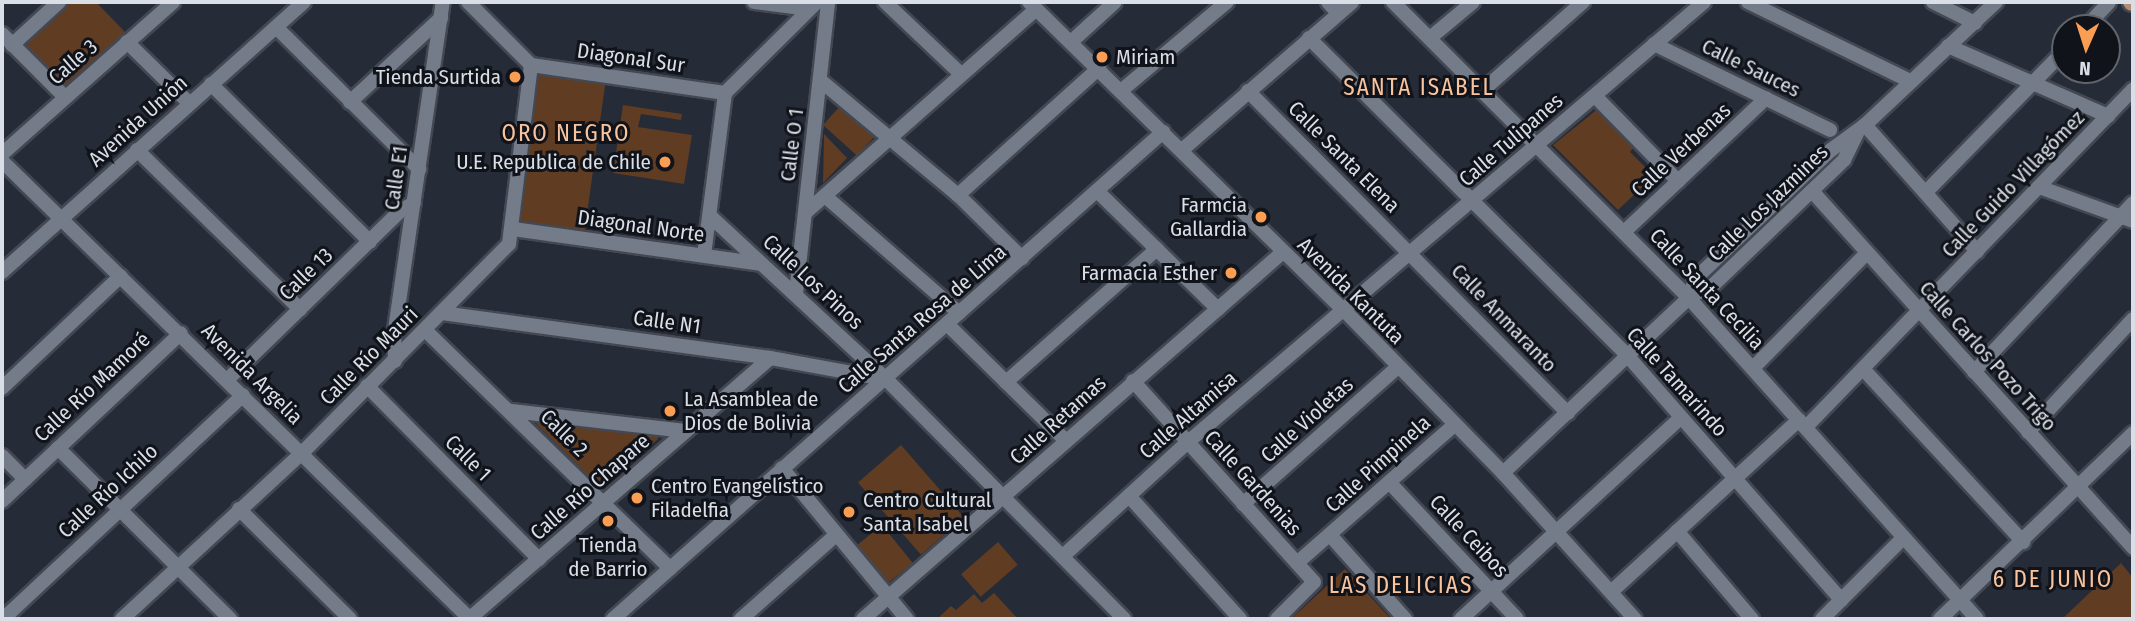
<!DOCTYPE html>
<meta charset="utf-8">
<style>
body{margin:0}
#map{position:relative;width:2135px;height:621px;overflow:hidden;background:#252b37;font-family:"Fira Sans Condensed",sans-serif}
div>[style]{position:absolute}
.green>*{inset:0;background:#603c22;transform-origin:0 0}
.roads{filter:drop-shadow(2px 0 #434852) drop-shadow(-2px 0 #434852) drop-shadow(0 2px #434852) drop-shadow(0 -2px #434852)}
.minor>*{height:14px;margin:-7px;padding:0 7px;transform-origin:7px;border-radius:7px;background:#747c8a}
.major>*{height:18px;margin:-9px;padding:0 9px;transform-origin:9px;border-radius:9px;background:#b28c74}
.dots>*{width:19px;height:19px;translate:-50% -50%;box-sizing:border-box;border:4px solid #101319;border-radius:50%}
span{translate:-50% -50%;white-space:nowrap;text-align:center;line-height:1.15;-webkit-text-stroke:6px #101319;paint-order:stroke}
.poi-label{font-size:21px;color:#dadee6}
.left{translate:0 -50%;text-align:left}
.right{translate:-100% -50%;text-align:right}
.street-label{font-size:21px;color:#dadee6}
.neighbourhood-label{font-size:23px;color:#f9c39d;letter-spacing:2px}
.frame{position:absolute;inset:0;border:4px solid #dadee6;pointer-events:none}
.north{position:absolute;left:2051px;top:14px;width:70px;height:70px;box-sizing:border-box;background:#101319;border:2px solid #61646b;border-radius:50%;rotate:183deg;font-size:19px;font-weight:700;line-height:28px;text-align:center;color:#dadee6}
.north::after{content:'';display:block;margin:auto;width:24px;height:32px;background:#fc9d54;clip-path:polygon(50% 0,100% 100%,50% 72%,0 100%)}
</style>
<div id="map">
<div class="green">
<i style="clip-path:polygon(66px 2px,96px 2px,126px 33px,66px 87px,22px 42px)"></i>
<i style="left:538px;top:74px;width:68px;height:150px;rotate:8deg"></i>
<i style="clip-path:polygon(623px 105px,682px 114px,681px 120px,641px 114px,638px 127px,692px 135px,684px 184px,613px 173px)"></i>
<i style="left:841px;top:105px;width:46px;height:27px;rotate:42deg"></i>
<i style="clip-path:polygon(1599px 108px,1638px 142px,1630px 152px,1654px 176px,1618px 210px,1553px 145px)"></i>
<i style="clip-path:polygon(824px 134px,847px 158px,823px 183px)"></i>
<i style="clip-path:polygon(543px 418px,658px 435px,658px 439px,606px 486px,598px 485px,536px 424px)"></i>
<i style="left:901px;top:445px;width:96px;height:57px;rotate:49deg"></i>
<i style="left:882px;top:525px;width:49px;height:33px;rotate:51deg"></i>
<i style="left:998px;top:542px;width:30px;height:49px;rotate:49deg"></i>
<i style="clip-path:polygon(2121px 563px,2133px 578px,2133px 619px,2062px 619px)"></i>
<i style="clip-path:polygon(1345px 569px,1391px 619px,1291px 619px)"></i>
<i style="clip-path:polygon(994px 593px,1018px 619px,939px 617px,951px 606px,956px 610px,974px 594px,982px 603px)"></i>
</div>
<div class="roads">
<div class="minor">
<i style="left:468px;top:2px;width:89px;rotate:45deg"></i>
<i style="left:754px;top:2px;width:55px;rotate:7.3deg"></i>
<i style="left:885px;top:2px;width:105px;rotate:43.5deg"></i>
<i style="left:1029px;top:2px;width:439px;rotate:44.4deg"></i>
<i style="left:1343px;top:309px;width:229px;rotate:45.7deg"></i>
<i style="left:1503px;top:473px;width:197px;rotate:47.9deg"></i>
<i style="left:1328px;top:2px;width:15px;rotate:48deg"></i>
<i style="left:1393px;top:2px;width:419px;rotate:45deg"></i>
<i style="left:1689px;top:298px;width:431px;rotate:48.1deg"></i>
<i style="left:1748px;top:2px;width:180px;rotate:26deg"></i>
<i style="left:1933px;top:2px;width:47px;rotate:26.6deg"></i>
<i style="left:276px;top:27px;width:202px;rotate:44.8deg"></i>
<i style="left:2085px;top:28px;width:35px;rotate:-47deg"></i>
<i style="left:2px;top:34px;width:89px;rotate:45deg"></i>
<i style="left:1309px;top:38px;width:448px;rotate:44.9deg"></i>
<i style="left:1626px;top:354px;width:327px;rotate:48.8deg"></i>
<i style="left:1430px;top:38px;width:56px;rotate:-39.9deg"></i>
<i style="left:127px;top:42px;width:87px;rotate:44.5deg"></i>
<i style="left:1071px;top:42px;width:59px;rotate:-42.3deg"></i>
<i style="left:1654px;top:44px;width:196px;rotate:26deg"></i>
<i style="left:12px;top:45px;width:64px;rotate:-42.5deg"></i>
<i style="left:1948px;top:46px;width:175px;rotate:23.6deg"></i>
<i style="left:531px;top:65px;width:196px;rotate:8.2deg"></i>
<i style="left:821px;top:81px;width:178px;rotate:39.8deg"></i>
<i style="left:958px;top:195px;width:90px;rotate:44.5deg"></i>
<i style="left:211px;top:84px;width:224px;rotate:44.8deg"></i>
<i style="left:1122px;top:90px;width:137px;rotate:-40deg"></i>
<i style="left:1248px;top:91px;width:454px;rotate:45.2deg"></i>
<i style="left:1482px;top:91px;width:135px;rotate:-41.4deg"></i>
<i style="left:725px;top:93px;width:129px;rotate:-44.7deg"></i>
<i style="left:1595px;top:96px;width:119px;rotate:45.7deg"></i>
<i style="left:350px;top:102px;width:124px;rotate:-42.7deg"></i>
<i style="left:1865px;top:125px;width:169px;rotate:48.4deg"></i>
<i style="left:137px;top:150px;width:228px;rotate:44.3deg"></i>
<i style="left:1182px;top:150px;width:225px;rotate:-41deg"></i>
<i style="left:2px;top:154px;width:229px;rotate:-41.6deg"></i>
<i style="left:2px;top:161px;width:655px;rotate:44.38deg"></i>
<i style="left:2039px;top:187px;width:100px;rotate:19.9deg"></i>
<i style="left:1097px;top:191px;width:169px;rotate:44.3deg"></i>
<i style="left:1812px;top:191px;width:480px;rotate:48deg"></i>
<i style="left:1927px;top:191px;width:197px;rotate:-45.6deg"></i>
<i style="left:958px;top:195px;width:190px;rotate:-42deg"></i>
<i style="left:825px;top:196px;width:178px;rotate:41.1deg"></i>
<i style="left:805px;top:213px;width:308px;rotate:-41.4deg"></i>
<i style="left:710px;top:216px;width:240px;rotate:42.8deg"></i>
<i style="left:886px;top:379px;width:338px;rotate:45.2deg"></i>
<i style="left:513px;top:229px;width:250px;rotate:8deg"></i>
<i style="left:1624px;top:232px;width:195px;rotate:-43.3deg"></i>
<i style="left:704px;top:255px;width:163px;rotate:-82.6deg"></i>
<i style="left:2px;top:272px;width:405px;rotate:-41.8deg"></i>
<i style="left:796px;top:293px;width:293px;rotate:-83.7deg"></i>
<i style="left:1693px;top:294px;width:17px;rotate:-17deg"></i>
<i style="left:1709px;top:289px;width:187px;rotate:-43.7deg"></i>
<i style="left:1844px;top:160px;width:32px;rotate:-64deg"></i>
<i style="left:442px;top:313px;width:331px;rotate:7.8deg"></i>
<i style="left:770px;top:358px;width:116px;rotate:10.4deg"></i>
<i style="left:947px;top:324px;width:167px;rotate:44.5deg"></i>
<i style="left:425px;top:330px;width:342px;rotate:44.2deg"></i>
<i style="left:395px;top:361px;width:25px;rotate:-92deg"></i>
<i style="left:394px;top:336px;width:338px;rotate:-81.7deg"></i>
<i style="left:1753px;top:368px;width:162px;rotate:-45.3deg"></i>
<i style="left:1863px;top:369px;width:236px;rotate:47.2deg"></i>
<i style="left:1974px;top:372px;width:232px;rotate:-46.7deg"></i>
<i style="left:228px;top:379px;width:240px;rotate:-44.3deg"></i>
<i style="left:400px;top:211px;width:16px;rotate:-30deg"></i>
<i style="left:1133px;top:381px;width:270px;rotate:48deg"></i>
<i style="left:1314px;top:582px;width:52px;rotate:135deg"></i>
<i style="left:1006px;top:382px;width:201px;rotate:-41.4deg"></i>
<i style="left:367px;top:386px;width:244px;rotate:45.2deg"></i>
<i style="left:2px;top:388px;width:163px;rotate:-43.3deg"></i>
<i style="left:512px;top:411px;width:174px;rotate:6.6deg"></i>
<i style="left:1806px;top:427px;width:470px;rotate:-45.9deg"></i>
<i style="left:2028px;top:432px;width:154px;rotate:-47.1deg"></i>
<i style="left:58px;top:448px;width:243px;rotate:44.8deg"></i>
<i style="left:2px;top:456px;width:33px;rotate:45deg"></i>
<i style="left:782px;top:468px;width:196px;rotate:50.4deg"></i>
<i style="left:1503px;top:473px;width:255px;rotate:-43.3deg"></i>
<i style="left:1689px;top:298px;width:20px;rotate:-72deg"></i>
<i style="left:1695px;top:279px;width:187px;rotate:-43.5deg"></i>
<i style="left:1831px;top:150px;width:42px;rotate:-36.3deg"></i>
<i style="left:1865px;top:125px;width:180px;rotate:-43.2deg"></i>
<i style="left:1389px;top:482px;width:187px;rotate:46.9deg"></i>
<i style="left:1129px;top:496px;width:166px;rotate:47.9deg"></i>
<i style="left:2px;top:501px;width:245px;rotate:-43.2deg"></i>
<i style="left:1243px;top:504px;width:207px;rotate:-41.5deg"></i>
<i style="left:239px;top:509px;width:156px;rotate:44.7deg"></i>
<i style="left:1677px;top:531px;width:116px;rotate:49.6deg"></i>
<i style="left:1330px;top:535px;width:113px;rotate:48.2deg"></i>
<i style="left:1063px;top:556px;width:169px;rotate:-42.4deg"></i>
<i style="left:1188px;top:442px;width:678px;rotate:-40.45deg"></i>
<i style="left:1297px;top:563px;width:210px;rotate:-41.3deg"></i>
<i style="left:1611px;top:592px;width:255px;rotate:-42.5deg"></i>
<i style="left:3px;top:619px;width:328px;rotate:-43deg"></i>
<i style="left:122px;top:619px;width:245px;rotate:-42.7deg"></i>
<i style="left:302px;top:453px;width:294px;rotate:-45.3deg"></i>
<i style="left:509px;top:244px;width:180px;rotate:-83deg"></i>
<i style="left:469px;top:619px;width:398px;rotate:-40.9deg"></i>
<i style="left:613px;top:619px;width:735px;rotate:-41.52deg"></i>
<i style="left:741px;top:619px;width:127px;rotate:-41.5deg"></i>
<i style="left:863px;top:619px;width:558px;rotate:-41.15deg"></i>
<i style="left:1461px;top:619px;width:297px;rotate:-42.5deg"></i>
<i style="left:1822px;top:619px;width:115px;rotate:-45deg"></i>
<i style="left:1940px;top:619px;width:268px;rotate:-43.9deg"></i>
</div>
<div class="major">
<i style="left:2132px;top:2px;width:1px"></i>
</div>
</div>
<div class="dots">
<i style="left:1102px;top:57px;background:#fc9d54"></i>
<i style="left:515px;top:77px;background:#fc9d54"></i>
<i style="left:665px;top:162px;background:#fc9d54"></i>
<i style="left:1261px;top:217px;background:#fc9d54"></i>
<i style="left:1231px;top:273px;background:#fc9d54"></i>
<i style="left:670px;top:411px;background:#fc9d54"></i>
<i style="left:637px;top:498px;background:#fc9d54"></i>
<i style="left:849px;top:512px;background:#fc9d54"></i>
<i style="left:608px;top:521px;background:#fc9d54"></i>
</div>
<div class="poi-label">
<span class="left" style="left:1116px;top:57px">Miriam</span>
<span class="right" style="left:501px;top:77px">Tienda Surtida</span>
<span class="right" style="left:651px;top:162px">U.E. Republica de Chile</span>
<span class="right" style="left:1247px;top:217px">Farmcia<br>Gallardia</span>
<span class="right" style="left:1217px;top:273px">Farmacia Esther</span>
<span class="left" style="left:684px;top:411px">La Asamblea de<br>Dios de Bolivia</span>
<span class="left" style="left:651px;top:498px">Centro Evangelístico<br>Filadelfia</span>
<span class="left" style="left:863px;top:512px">Centro Cultural<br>Santa Isabel</span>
<span style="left:608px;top:557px">Tienda<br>de Barrio</span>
</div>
<div class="street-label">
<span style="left:631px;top:58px;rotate:8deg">Diagonal Sur</span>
<span style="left:73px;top:62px;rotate:-41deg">Calle 3</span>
<span style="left:1751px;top:68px;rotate:26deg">Calle Sauces</span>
<span style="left:138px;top:121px;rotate:-42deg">Avenida Unión</span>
<span style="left:1511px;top:140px;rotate:-41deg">Calle Tulipanes</span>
<span style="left:792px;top:145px;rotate:-83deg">Calle O 1</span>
<span style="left:1681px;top:150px;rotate:-43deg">Calle Verbenas</span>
<span style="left:1344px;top:157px;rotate:45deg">Calle Santa Elena</span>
<span style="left:396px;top:178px;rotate:-82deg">Calle E1</span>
<span style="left:2013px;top:184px;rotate:-46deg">Calle Guido Villagómez</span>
<span style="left:1768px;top:203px;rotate:-44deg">Calle Los Jazmines</span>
<span style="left:641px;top:226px;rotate:8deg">Diagonal Norte</span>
<span style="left:306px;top:274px;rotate:-44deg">Calle 13</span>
<span style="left:813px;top:282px;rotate:43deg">Calle Los Pinos</span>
<span style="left:1707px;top:289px;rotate:47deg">Calle Santa Cecilia</span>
<span style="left:1351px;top:291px;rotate:45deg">Avenida Kantuta</span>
<span style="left:1504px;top:318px;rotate:46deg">Calle Anmaranto</span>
<span style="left:922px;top:319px;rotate:-41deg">Calle Santa Rosa de Lima</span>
<span style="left:667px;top:322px;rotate:8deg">Calle N1</span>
<span style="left:369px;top:356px;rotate:-45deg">Calle Río Mauri</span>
<span style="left:1988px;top:356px;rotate:48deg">Calle Carlos Pozo Trigo</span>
<span style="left:252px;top:374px;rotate:45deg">Avenida Argelia</span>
<span style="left:1677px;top:382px;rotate:48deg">Calle Tamarindo</span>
<span style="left:92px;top:387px;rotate:-43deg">Calle Río Mamoré</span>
<span style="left:1188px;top:415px;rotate:-41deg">Calle Altamisa</span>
<span style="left:1058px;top:420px;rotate:-42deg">Calle Retamas</span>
<span style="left:1307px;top:420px;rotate:-42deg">Calle Violetas</span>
<span style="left:564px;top:433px;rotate:45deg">Calle 2</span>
<span style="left:468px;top:458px;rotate:45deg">Calle 1</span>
<span style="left:1378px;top:464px;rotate:-42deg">Calle Pimpinela</span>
<span style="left:1253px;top:483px;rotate:48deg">Calle Gardenias</span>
<span style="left:590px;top:487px;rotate:-41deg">Calle Río Chapare</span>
<span style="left:108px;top:491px;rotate:-43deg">Calle Río Ichilo</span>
<span style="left:1469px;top:536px;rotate:47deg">Calle Ceibos</span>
</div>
<div class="neighbourhood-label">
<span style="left:1419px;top:87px">SANTA ISABEL</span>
<span style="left:566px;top:133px">ORO NEGRO</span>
<span style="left:2053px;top:579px">6 DE JUNIO</span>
<span style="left:1401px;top:585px">LAS DELICIAS</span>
</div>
<div class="frame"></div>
<div class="north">N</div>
</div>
